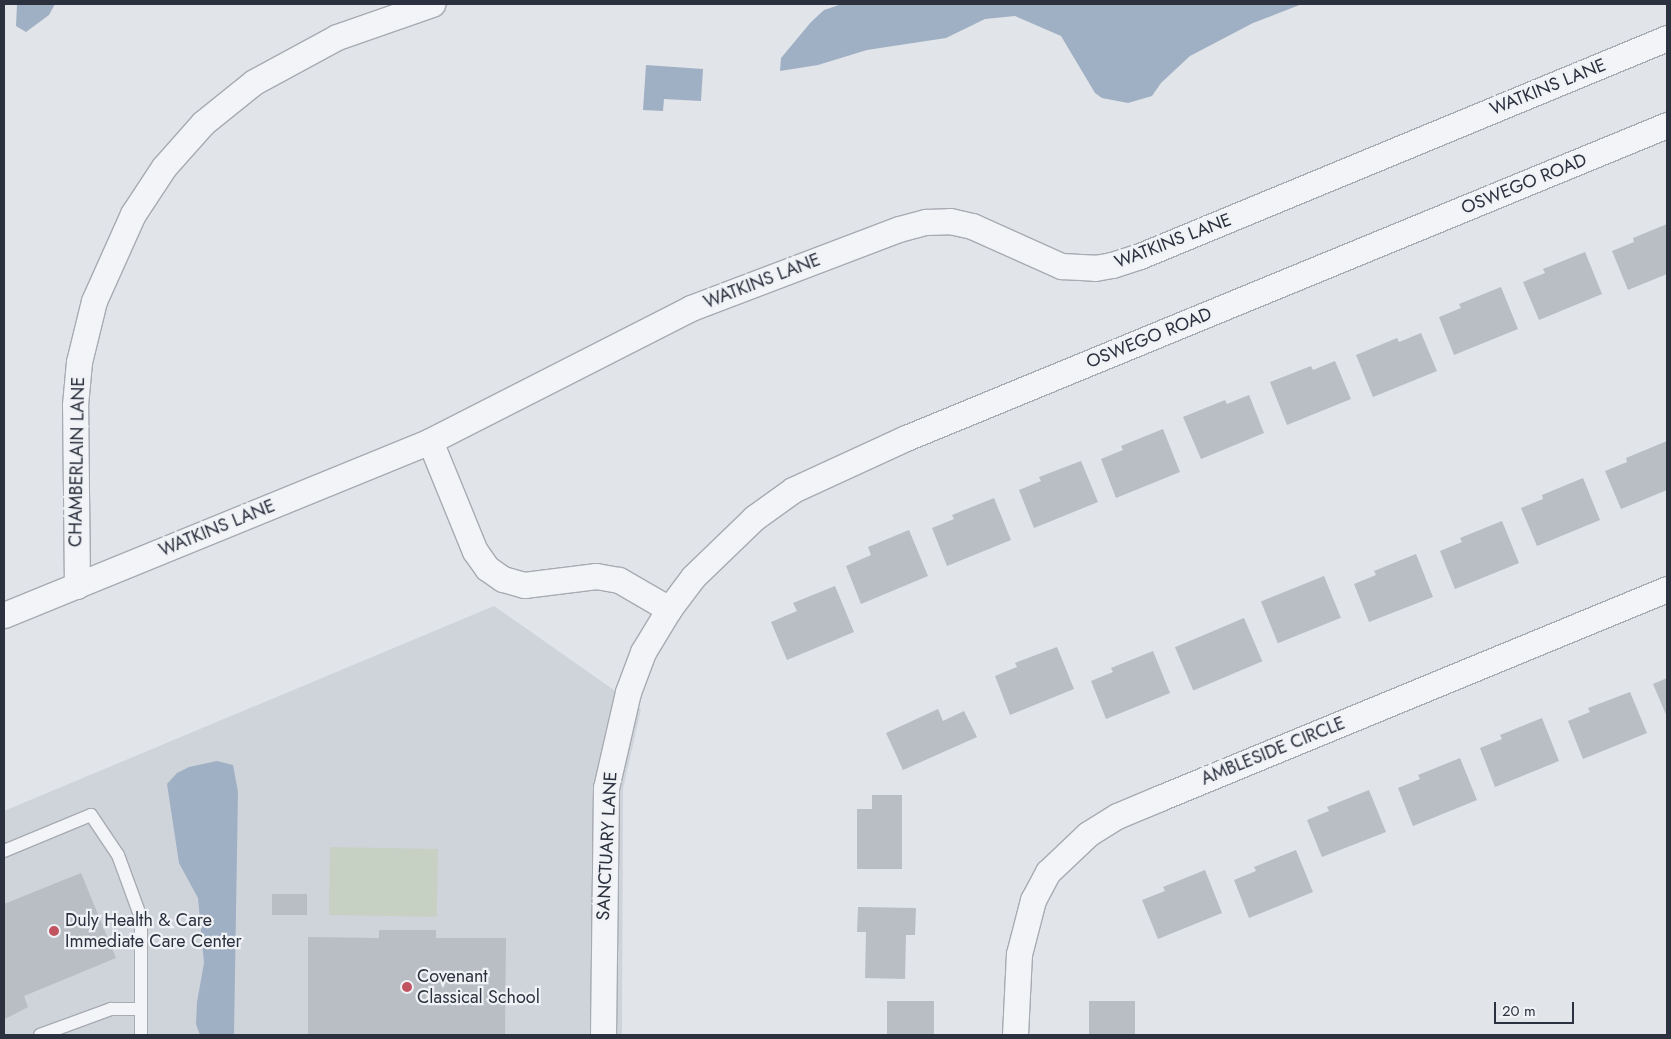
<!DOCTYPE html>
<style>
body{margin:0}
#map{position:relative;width:1671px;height:1039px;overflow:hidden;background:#e1e4e8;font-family:Jost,sans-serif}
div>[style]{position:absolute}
.built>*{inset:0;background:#cfd3da}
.green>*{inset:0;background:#c6d1c3;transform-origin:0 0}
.water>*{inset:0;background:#a0b0c4}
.building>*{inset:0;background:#b9bdc4;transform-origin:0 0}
.roads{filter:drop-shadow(1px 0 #a7abb2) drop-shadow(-1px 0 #a7abb2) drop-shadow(0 1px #a7abb2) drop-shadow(0 -1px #a7abb2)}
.lane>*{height:12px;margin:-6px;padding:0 6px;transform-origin:6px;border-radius:6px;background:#f3f4f7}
.street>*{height:25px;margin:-12.5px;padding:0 12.5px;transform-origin:12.5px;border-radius:12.5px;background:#f3f4f7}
.dots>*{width:14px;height:14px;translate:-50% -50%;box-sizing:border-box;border:2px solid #f0f2f6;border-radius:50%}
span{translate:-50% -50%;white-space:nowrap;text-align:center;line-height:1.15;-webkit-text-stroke:4.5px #f0f2f6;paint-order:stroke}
.street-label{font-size:18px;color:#2b313e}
.poi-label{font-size:18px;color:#2b313e}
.left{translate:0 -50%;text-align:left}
.frame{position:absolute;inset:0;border:5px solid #2b313e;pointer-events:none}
.scale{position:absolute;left:1494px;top:1002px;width:80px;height:22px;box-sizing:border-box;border:2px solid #2b313e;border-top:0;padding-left:6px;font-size:15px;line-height:18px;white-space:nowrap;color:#2b313e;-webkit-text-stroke:4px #f0f2f6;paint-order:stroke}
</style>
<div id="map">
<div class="built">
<i style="clip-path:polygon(494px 606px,641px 709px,623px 789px,622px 1035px,4px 1035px,4px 811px)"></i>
</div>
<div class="green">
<i style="left:330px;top:847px;width:108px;height:68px;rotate:1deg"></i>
</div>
<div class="water">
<i style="clip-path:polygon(17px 4px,55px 4px,49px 15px,26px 32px,16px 26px)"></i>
<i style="clip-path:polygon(842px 4px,1302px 4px,1253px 23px,1190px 56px,1161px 83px,1152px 96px,1128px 103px,1102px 98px,1095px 93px,1061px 36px,1015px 16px,985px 19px,946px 38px,867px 50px,818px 65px,780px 71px,781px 58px,811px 22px,824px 10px)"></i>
<i style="clip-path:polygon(646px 65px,703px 69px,701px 101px,664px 99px,663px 111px,643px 110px)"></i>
<i style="clip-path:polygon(217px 761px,233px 765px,238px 792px,234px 1035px,200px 1035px,196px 1024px,197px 1002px,204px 963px,198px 898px,179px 863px,167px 784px,177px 773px,189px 767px)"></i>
</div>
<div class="building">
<i style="clip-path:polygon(1667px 224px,1667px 274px,1628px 290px,1612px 251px,1634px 242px,1633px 238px)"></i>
<i style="clip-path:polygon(1585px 252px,1602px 294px,1539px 320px,1523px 282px,1545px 273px,1543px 269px)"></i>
<i style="clip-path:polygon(1501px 287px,1518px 329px,1454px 355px,1439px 317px,1461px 308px,1459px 304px)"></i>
<i style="clip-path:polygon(1421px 333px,1437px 371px,1373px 397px,1356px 355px,1397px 338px,1399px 342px)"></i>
<i style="clip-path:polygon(1335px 361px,1351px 399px,1287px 425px,1270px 382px,1311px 366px,1313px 370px)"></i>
<i style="clip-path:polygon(1249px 395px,1264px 433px,1201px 459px,1183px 417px,1225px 400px,1227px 404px)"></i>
<i style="clip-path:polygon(1163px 429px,1180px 472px,1116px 498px,1101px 459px,1123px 450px,1121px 446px)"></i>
<i style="clip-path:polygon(1667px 441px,1667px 490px,1621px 509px,1605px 471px,1627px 462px,1626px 458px)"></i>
<i style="clip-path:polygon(1081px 461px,1098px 502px,1034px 528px,1019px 490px,1041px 481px,1039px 477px)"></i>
<i style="clip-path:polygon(1583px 478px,1600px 520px,1537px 546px,1521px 508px,1543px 499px,1542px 495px)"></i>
<i style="clip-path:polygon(994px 498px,1011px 540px,947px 566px,932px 528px,954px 519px,952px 515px)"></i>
<i style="clip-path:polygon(1502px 521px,1519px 563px,1455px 589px,1440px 551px,1462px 542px,1460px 538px)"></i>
<i style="clip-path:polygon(909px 530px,928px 576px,861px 604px,846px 566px,871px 555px,868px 547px)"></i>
<i style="clip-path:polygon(1416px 554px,1433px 597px,1369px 622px,1354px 584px,1376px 575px,1374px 571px)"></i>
<i style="left:1324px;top:576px;width:45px;height:68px;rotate:68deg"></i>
<i style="clip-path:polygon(835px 586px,854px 632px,787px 660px,771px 622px,797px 611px,793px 603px)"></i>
<i style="left:1244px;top:618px;width:47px;height:75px;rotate:67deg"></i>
<i style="clip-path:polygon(1057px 647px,1074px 689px,1010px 715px,995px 676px,1017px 667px,1015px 663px)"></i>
<i style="clip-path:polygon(1153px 651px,1170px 693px,1106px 719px,1091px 681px,1113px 672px,1111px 668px)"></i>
<i style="clip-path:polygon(1667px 678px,1667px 717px,1653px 684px)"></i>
<i style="clip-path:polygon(1630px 692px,1647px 733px,1583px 759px,1568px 721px,1590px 712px,1588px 708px)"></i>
<i style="clip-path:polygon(938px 709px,943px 721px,964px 711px,977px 737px,903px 770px,886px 733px)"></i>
<i style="clip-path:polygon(1542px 718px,1559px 761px,1495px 787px,1480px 748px,1502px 739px,1500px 735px)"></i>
<i style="clip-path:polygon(1460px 758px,1477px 800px,1413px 826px,1398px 788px,1420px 779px,1418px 775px)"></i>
<i style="clip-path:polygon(1369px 790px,1386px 832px,1322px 857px,1307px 820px,1329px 811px,1327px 807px)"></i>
<i style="clip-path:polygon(872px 795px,902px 795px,902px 869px,857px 869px,857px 809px,872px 809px)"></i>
<i style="clip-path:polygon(1296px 850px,1313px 892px,1249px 918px,1234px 880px,1256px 871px,1254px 867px)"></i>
<i style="clip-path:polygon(1205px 870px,1222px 913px,1158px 939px,1142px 900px,1165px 891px,1163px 887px)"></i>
<i style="clip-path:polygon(81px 873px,116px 958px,24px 996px,28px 1007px,5px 1019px,4px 904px)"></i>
<i style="left:272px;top:894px;width:35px;height:21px"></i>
<i style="clip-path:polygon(858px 907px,916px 908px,915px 935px,906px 935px,905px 979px,865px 978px,866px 932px,857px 932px)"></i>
<i style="clip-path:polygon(379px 930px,436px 930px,436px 938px,506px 938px,505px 1035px,308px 1035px,308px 937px,379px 938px)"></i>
<i style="left:887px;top:1001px;width:47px;height:34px"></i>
<i style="left:1089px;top:1001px;width:46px;height:34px"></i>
</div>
<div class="roads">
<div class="lane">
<i style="left:4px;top:851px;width:94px;rotate:-22.5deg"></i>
<i style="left:91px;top:815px;width:48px;rotate:56deg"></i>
<i style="left:118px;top:855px;width:67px;rotate:69.9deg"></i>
<i style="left:141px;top:918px;width:117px;rotate:90deg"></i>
<i style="left:40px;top:1035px;width:76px;rotate:-20.1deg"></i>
<i style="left:111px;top:1009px;width:30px"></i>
</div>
<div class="street">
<i style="left:430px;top:441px;width:119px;rotate:67.8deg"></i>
<i style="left:475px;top:551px;width:21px;rotate:55deg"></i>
<i style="left:487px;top:568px;width:19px;rotate:35deg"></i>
<i style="left:503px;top:579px;width:22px;rotate:16deg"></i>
<i style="left:524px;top:585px;width:73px;rotate:-7.1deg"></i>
<i style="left:596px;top:576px;width:23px;rotate:10deg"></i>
<i style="left:619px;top:580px;width:58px;rotate:30.1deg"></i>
<i style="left:77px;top:586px;width:181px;rotate:-90.6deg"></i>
<i style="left:75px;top:405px;width:43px;rotate:-84.7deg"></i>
<i style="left:79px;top:362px;width:63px;rotate:-76.2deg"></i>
<i style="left:94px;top:301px;width:95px;rotate:-65.9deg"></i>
<i style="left:133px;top:214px;width:56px;rotate:-56.6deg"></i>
<i style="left:164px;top:167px;width:59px;rotate:-48.4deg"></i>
<i style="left:203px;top:123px;width:65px;rotate:-38.8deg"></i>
<i style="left:254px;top:82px;width:94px;rotate:-28.5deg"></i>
<i style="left:337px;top:37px;width:101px;rotate:-19.2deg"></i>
<i style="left:4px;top:615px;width:460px;rotate:-22.2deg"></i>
<i style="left:430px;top:441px;width:293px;rotate:-27deg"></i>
<i style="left:691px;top:308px;width:222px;rotate:-20.8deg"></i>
<i style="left:899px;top:229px;width:28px;rotate:-15deg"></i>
<i style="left:926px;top:222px;width:24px;rotate:-2deg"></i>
<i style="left:950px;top:221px;width:23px;rotate:13deg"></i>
<i style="left:972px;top:226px;width:98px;rotate:24.2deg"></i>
<i style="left:1061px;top:266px;width:34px;rotate:3deg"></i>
<i style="left:1095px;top:268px;width:17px;rotate:-10deg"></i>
<i style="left:1112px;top:265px;width:29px;rotate:-18deg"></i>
<i style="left:1140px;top:256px;width:570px;rotate:-22.47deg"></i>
<i style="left:603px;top:1035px;width:247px;rotate:-89.3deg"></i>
<i style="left:606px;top:788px;width:98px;rotate:-77.1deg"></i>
<i style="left:628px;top:692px;width:43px;rotate:-69.4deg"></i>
<i style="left:643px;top:652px;width:50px;rotate:-58.8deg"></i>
<i style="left:669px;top:609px;width:40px;rotate:-53deg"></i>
<i style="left:693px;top:577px;width:85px;rotate:-44deg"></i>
<i style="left:754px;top:518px;width:48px;rotate:-35.7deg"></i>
<i style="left:793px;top:490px;width:124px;rotate:-24.7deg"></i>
<i style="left:906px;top:438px;width:823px;rotate:-22.36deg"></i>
<i style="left:1015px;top:1035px;width:81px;rotate:-87.2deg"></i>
<i style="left:1019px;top:954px;width:56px;rotate:-75.5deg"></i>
<i style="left:1033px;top:900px;width:32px;rotate:-62deg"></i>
<i style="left:1048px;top:872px;width:55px;rotate:-43.5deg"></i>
<i style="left:1088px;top:834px;width:34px;rotate:-32deg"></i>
<i style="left:1117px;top:816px;width:47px;rotate:-22.7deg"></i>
<i style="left:1160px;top:798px;width:548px;rotate:-22.4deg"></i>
</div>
</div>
<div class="dots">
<i style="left:54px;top:931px;background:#c0535f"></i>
<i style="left:407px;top:987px;background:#c0535f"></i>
</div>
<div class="street-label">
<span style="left:1548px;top:87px;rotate:-22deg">WATKINS LANE</span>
<span style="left:1524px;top:184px;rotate:-22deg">OSWEGO ROAD</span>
<span style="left:1173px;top:241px;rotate:-21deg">WATKINS LANE</span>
<span style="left:762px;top:281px;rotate:-21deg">WATKINS LANE</span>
<span style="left:1149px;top:338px;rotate:-22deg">OSWEGO ROAD</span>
<span style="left:77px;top:462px;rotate:-89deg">CHAMBERLAIN LANE</span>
<span style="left:217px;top:528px;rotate:-22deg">WATKINS LANE</span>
<span style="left:1273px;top:751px;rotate:-22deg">AMBLESIDE CIRCLE</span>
<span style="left:607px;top:846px;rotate:-87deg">SANCTUARY LANE</span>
</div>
<div class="poi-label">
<span class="left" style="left:65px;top:931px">Duly Health &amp; Care<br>Immediate Care Center</span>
<span class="left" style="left:417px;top:987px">Covenant<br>Classical School</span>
</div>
<div class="frame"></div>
<div class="scale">20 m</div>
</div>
